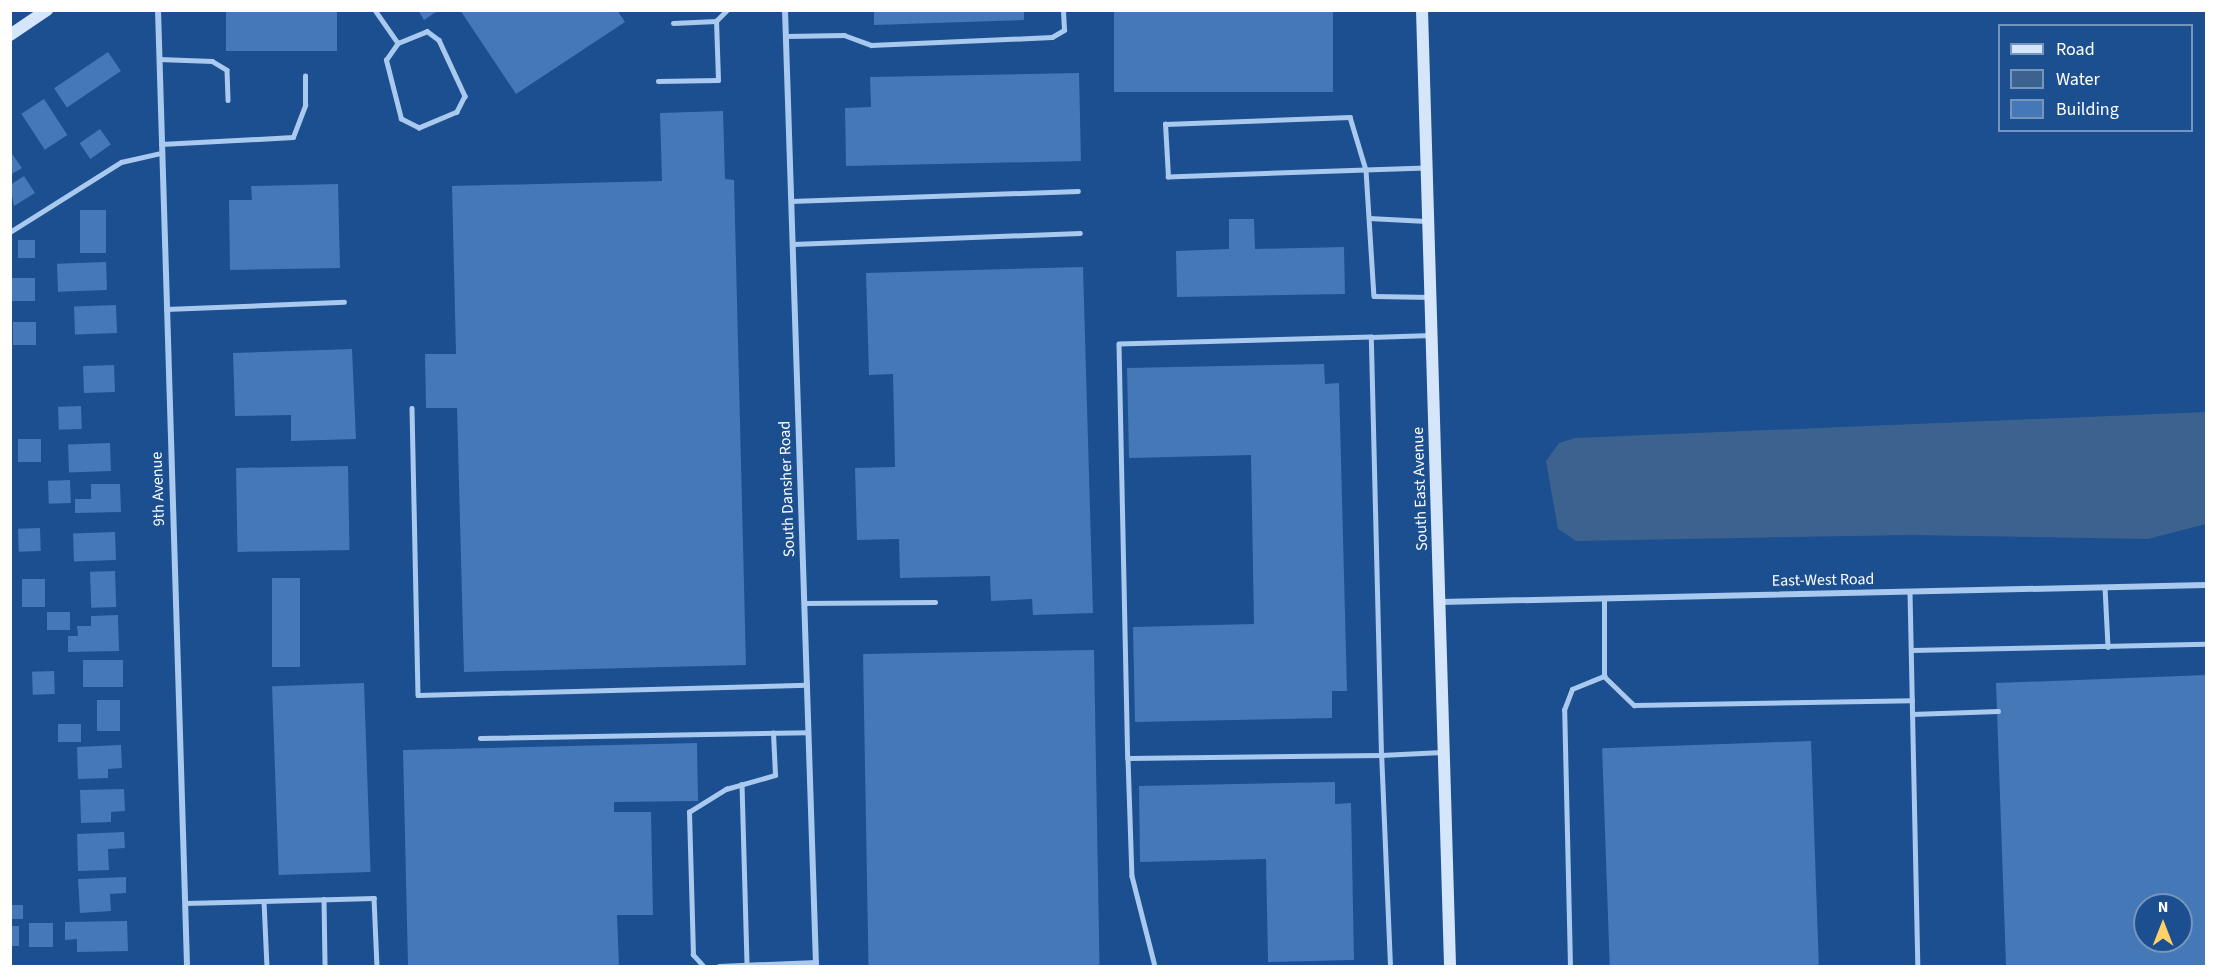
<!DOCTYPE html>
<style>
body{margin:0}
#map{position:relative;width:2217px;height:977px;overflow:hidden;background:#1b4f8f;font-family:"Source Sans 3",sans-serif}
div>[style]{position:absolute}
.water>*{inset:0;background:#3c6290}
.building>*{inset:0;background:#4478b7;transform-origin:0 0}
.lane>*{height:4.5px;margin:-2.25px;padding:0 2.25px;transform-origin:2.25px;border-radius:2.25px;background:#a9c9ee}
.street>*{height:6px;margin:-3px;padding:0 3px;transform-origin:3px;border-radius:3px;background:#a9c9ee}
.secondary>*{height:12px;margin:-6px;padding:0 6px;transform-origin:6px;border-radius:6px;background:#d6e6fa}
span{translate:-50% -50%;white-space:nowrap;text-align:center;line-height:1.15;-webkit-text-stroke:6px #1b4f8f;paint-order:stroke}
.street-label{font-size:16px;color:#fff}
.frame{position:absolute;inset:0;border:12px solid #fff;pointer-events:none}
.legend{position:absolute;left:1998px;top:24px;width:195px;height:108px;box-sizing:border-box;background:#1b4f8f;border:2px solid #7695bc;margin:0;padding:8px 10px;list-style:none;font-size:18px;color:#fff}
.legend li{display:flex;align-items:center;gap:12px;height:30px}
.legend b{width:30px;border:2px solid #7695bc}
.north{position:absolute;left:2133px;top:893px;width:60px;height:60px;box-sizing:border-box;background:#1b4f8f;border:2px solid #7695bc;border-radius:50%;rotate:0deg;font-size:16px;font-weight:700;line-height:24px;text-align:center;color:#fff}
.north::after{content:'';display:block;margin:auto;width:21px;height:27px;background:#ffd166;clip-path:polygon(50% 0,100% 100%,50% 72%,0 100%)}
</style>
<div id="map">
<div class="water">
<i style="clip-path:polygon(2206px 412px,2206px 524px,2148px 539px,1910px 535px,1576px 541px,1558px 529px,1546px 461px,1559px 443px,1575px 438px)"></i>
</div>
<div class="building">
<i style="left:226px;top:10px;width:111px;height:41px"></i>
<i style="clip-path:polygon(418px 10px,439px 10px,424px 20px)"></i>
<i style="clip-path:polygon(460px 10px,617px 10px,625px 22px,516px 94px)"></i>
<i style="clip-path:polygon(874px 10px,1024px 10px,1024px 20px,874px 25px)"></i>
<i style="left:1114px;top:10px;width:219px;height:82px"></i>
<i style="left:108px;top:52px;width:23px;height:65px;rotate:56deg"></i>
<i style="clip-path:polygon(1079px 73px,1081px 161px,846px 166px,845px 108px,871px 107px,870px 77px)"></i>
<i style="left:44px;top:99px;width:43px;height:27px;rotate:57deg"></i>
<i style="clip-path:polygon(723px 111px,725px 179px,734px 180px,746px 665px,464px 672px,457px 408px,426px 408px,425px 354px,456px 354px,452px 186px,662px 181px,660px 113px)"></i>
<i style="left:100px;top:129px;width:19px;height:25px;rotate:55deg"></i>
<i style="clip-path:polygon(10px 151px,22px 168px,10px 175px)"></i>
<i style="clip-path:polygon(24px 176px,35px 193px,14px 206px,10px 185px)"></i>
<i style="clip-path:polygon(338px 184px,340px 268px,230px 270px,229px 200px,252px 200px,251px 186px)"></i>
<i style="left:106px;top:210px;width:43px;height:26px;rotate:90deg"></i>
<i style="clip-path:polygon(1229px 219px,1254px 219px,1255px 249px,1344px 247px,1345px 294px,1177px 297px,1176px 251px,1229px 249px)"></i>
<i style="left:18px;top:240px;width:17px;height:18px"></i>
<i style="left:106px;top:262px;width:28px;height:49px;rotate:88deg"></i>
<i style="clip-path:polygon(1083px 267px,1093px 613px,1033px 615px,1032px 599px,991px 601px,990px 576px,900px 578px,899px 539px,857px 540px,855px 468px,895px 467px,893px 374px,869px 375px,866px 273px)"></i>
<i style="left:12px;top:278px;width:23px;height:23px"></i>
<i style="left:116px;top:305px;width:28px;height:42px;rotate:88deg"></i>
<i style="left:36px;top:322px;width:23px;height:23px;rotate:90deg"></i>
<i style="clip-path:polygon(352px 349px,356px 439px,291px 441px,291px 415px,235px 416px,233px 353px)"></i>
<i style="clip-path:polygon(1324px 364px,1325px 384px,1339px 383px,1347px 691px,1332px 691px,1332px 718px,1135px 722px,1133px 627px,1254px 624px,1251px 455px,1129px 458px,1127px 368px)"></i>
<i style="left:114px;top:365px;width:27px;height:31px;rotate:88deg"></i>
<i style="left:81px;top:406px;width:23px;height:23px;rotate:88deg"></i>
<i style="left:18px;top:439px;width:23px;height:23px"></i>
<i style="left:110px;top:443px;width:28px;height:42px;rotate:88deg"></i>
<i style="left:348px;top:466px;width:84px;height:112px;rotate:89deg"></i>
<i style="left:70px;top:480px;width:23px;height:22px;rotate:88deg"></i>
<i style="clip-path:polygon(91px 484px,120px 484px,121px 512px,75px 513px,75px 499px,91px 499px)"></i>
<i style="left:40px;top:528px;width:23px;height:22px;rotate:88deg"></i>
<i style="left:115px;top:532px;width:28px;height:42px;rotate:88deg"></i>
<i style="left:115px;top:571px;width:36px;height:25px;rotate:88deg"></i>
<i style="left:272px;top:578px;width:28px;height:89px"></i>
<i style="left:45px;top:579px;width:28px;height:23px;rotate:90deg"></i>
<i style="left:47px;top:612px;width:23px;height:18px"></i>
<i style="clip-path:polygon(118px 615px,119px 651px,68px 652px,68px 636px,78px 636px,77px 626px,91px 626px,91px 616px)"></i>
<i style="left:1094px;top:650px;width:316px;height:231px;rotate:89deg"></i>
<i style="left:83px;top:660px;width:40px;height:27px"></i>
<i style="left:54px;top:671px;width:23px;height:22px;rotate:88deg"></i>
<i style="clip-path:polygon(evenodd,2206px 675px,2206px 966px,2006px 966px,1996px 683px,2206px 675px,2145px 905px,2181px 905px,2181px 941px,2145px 941px,2145px 905px)"></i>
<i style="left:364px;top:683px;width:189px;height:92px;rotate:88deg"></i>
<i style="left:120px;top:700px;width:31px;height:23px;rotate:90deg"></i>
<i style="left:58px;top:724px;width:23px;height:18px"></i>
<i style="left:1811px;top:741px;width:225px;height:209px;rotate:88deg"></i>
<i style="clip-path:polygon(697px 743px,698px 801px,614px 802px,614px 812px,651px 812px,653px 915px,617px 915px,619px 966px,408px 966px,403px 750px)"></i>
<i style="clip-path:polygon(121px 745px,122px 768px,108px 769px,108px 778px,78px 779px,77px 747px)"></i>
<i style="clip-path:polygon(1335px 782px,1335px 804px,1351px 803px,1354px 960px,1268px 962px,1266px 859px,1140px 862px,1139px 786px)"></i>
<i style="clip-path:polygon(124px 789px,125px 811px,111px 812px,111px 822px,81px 823px,80px 790px)"></i>
<i style="clip-path:polygon(124px 832px,125px 848px,108px 849px,109px 870px,78px 871px,77px 834px)"></i>
<i style="clip-path:polygon(126px 877px,126px 893px,110px 894px,111px 911px,80px 913px,78px 879px)"></i>
<i style="left:10px;top:905px;width:13px;height:14px"></i>
<i style="clip-path:polygon(127px 921px,128px 951px,77px 952px,77px 939px,65px 940px,65px 922px)"></i>
<i style="left:29px;top:923px;width:24px;height:24px"></i>
<i style="left:10px;top:926px;width:9px;height:20px"></i>
</div>
<div class="lane">
<i style="left:375px;top:10px;width:40px;rotate:55.1deg"></i>
<i style="left:673px;top:23px;width:43px;rotate:-2.7deg"></i>
<i style="left:427px;top:31px;width:15px;rotate:37deg"></i>
<i style="left:439px;top:40px;width:62px;rotate:65.1deg"></i>
<i style="left:465px;top:96px;width:18px;rotate:117deg"></i>
<i style="left:457px;top:112px;width:41px;rotate:157.2deg"></i>
<i style="left:419px;top:128px;width:20px;rotate:-153deg"></i>
<i style="left:401px;top:119px;width:61px;rotate:-104.3deg"></i>
<i style="left:386px;top:60px;width:21px;rotate:-55deg"></i>
<i style="left:398px;top:43px;width:31px;rotate:-22deg"></i>
<i style="left:786px;top:36px;width:58px;rotate:-1deg"></i>
<i style="left:844px;top:35px;width:29px;rotate:20deg"></i>
<i style="left:871px;top:45px;width:181px;rotate:-2.5deg"></i>
<i style="left:1052px;top:37px;width:14px;rotate:-30deg"></i>
<i style="left:1064px;top:30px;width:20px;rotate:-93deg"></i>
<i style="left:159px;top:59px;width:53px;rotate:2.2deg"></i>
<i style="left:212px;top:61px;width:17px;rotate:31deg"></i>
<i style="left:227px;top:70px;width:30px;rotate:88deg"></i>
<i style="left:658px;top:81px;width:60px;rotate:-1deg"></i>
<i style="left:718px;top:80px;width:59px;rotate:-91.9deg"></i>
<i style="left:716px;top:21px;width:16px;rotate:-45deg"></i>
<i style="left:1350px;top:117px;width:55px;rotate:73.2deg"></i>
<i style="left:1366px;top:170px;width:198px;rotate:178deg"></i>
<i style="left:1168px;top:177px;width:53px;rotate:-93.2deg"></i>
<i style="left:1165px;top:124px;width:185px;rotate:-2.2deg"></i>
<i style="left:161px;top:144px;width:132px;rotate:-3deg"></i>
<i style="left:293px;top:137px;width:34px;rotate:-69deg"></i>
<i style="left:305px;top:105px;width:29px;rotate:-90deg"></i>
<i style="left:1426px;top:168px;width:60px;rotate:178.1deg"></i>
<i style="left:1366px;top:170px;width:126px;rotate:86.4deg"></i>
<i style="left:1374px;top:296px;width:56px;rotate:1deg"></i>
<i style="left:791px;top:201px;width:287px;rotate:-2deg"></i>
<i style="left:1369px;top:218px;width:57px;rotate:3deg"></i>
<i style="left:10px;top:232px;width:131px;rotate:-32.2deg"></i>
<i style="left:121px;top:162px;width:41px;rotate:-12.7deg"></i>
<i style="left:793px;top:244px;width:287px;rotate:-2.2deg"></i>
<i style="left:166px;top:309px;width:178px;rotate:-2.3deg"></i>
<i style="left:1371px;top:337px;width:252px;rotate:178.4deg"></i>
<i style="left:1119px;top:344px;width:414px;rotate:88.8deg"></i>
<i style="left:1128px;top:758px;width:253px;rotate:-0.7deg"></i>
<i style="left:1381px;top:755px;width:418px;rotate:-91.4deg"></i>
<i style="left:1371px;top:337px;width:60px;rotate:-1.9deg"></i>
<i style="left:412px;top:408px;width:287px;rotate:88.8deg"></i>
<i style="left:418px;top:695px;width:389px;rotate:-1.5deg"></i>
<i style="left:2105px;top:587px;width:60px;rotate:87.1deg"></i>
<i style="left:1910px;top:592px;width:374px;rotate:88.8deg"></i>
<i style="left:804px;top:603px;width:131px;rotate:-0.4deg"></i>
<i style="left:1911px;top:650px;width:295px;rotate:-1.2deg"></i>
<i style="left:1604px;top:676px;width:42px;rotate:44deg"></i>
<i style="left:1634px;top:705px;width:278px;rotate:-1deg"></i>
<i style="left:1912px;top:714px;width:86px;rotate:-2deg"></i>
<i style="left:480px;top:738px;width:328px;rotate:-1deg"></i>
<i style="left:1128px;top:758px;width:118px;rotate:88.1deg"></i>
<i style="left:1132px;top:876px;width:93px;rotate:75.7deg"></i>
<i style="left:742px;top:784px;width:181px;rotate:88.4deg"></i>
<i style="left:324px;top:899px;width:67px;rotate:89.1deg"></i>
<i style="left:264px;top:901px;width:65px;rotate:87.4deg"></i>
<i style="left:185px;top:903px;width:189px;rotate:-1.5deg"></i>
<i style="left:374px;top:898px;width:68px;rotate:87.5deg"></i>
<i style="left:703px;top:966px;width:15px;rotate:-132deg"></i>
<i style="left:693px;top:955px;width:143px;rotate:-91.6deg"></i>
<i style="left:689px;top:812px;width:44px;rotate:-31.9deg"></i>
<i style="left:726px;top:789px;width:51px;rotate:-15.9deg"></i>
<i style="left:775px;top:775px;width:42px;rotate:-92.7deg"></i>
<i style="left:719px;top:966px;width:97px;rotate:-2.4deg"></i>
<i style="left:1390px;top:966px;width:211px;rotate:-92.4deg"></i>
<i style="left:1381px;top:755px;width:61px;rotate:-2.8deg"></i>
<i style="left:1570px;top:966px;width:256px;rotate:-91.3deg"></i>
<i style="left:1564px;top:710px;width:22px;rotate:-69deg"></i>
<i style="left:1572px;top:689px;width:35px;rotate:-22deg"></i>
<i style="left:1604px;top:676px;width:77px;rotate:-90deg"></i>
</div>
<div class="street">
<i style="left:158px;top:10px;width:956px;rotate:88.26deg"></i>
<i style="left:785px;top:10px;width:957px;rotate:88.14deg"></i>
<i style="left:1441px;top:602px;width:765px;rotate:-1.27deg"></i>
</div>
<div class="secondary">
<i style="left:1422px;top:10px;width:956px;rotate:88.32deg"></i>
<i style="left:10px;top:35px;width:45px;rotate:-34deg"></i>
</div>
<div class="street-label">
<span style="left:158px;top:489px;rotate:-92deg">9th Avenue</span>
<span style="left:787px;top:489px;rotate:-92deg">South Dansher Road</span>
<span style="left:1420px;top:489px;rotate:-92deg">South East Avenue</span>
<span style="left:1823px;top:580px;rotate:-1deg">East-West Road</span>
</div>
<div class="frame"></div>
<ul class="legend">
<li><b style="height:8px;background:#d6e6fa"></b>Road</li>
<li><b style="height:16px;background:#3c6290"></b>Water</li>
<li><b style="height:16px;background:#4478b7"></b>Building</li>
</ul>
<div class="north">N</div>
</div>
